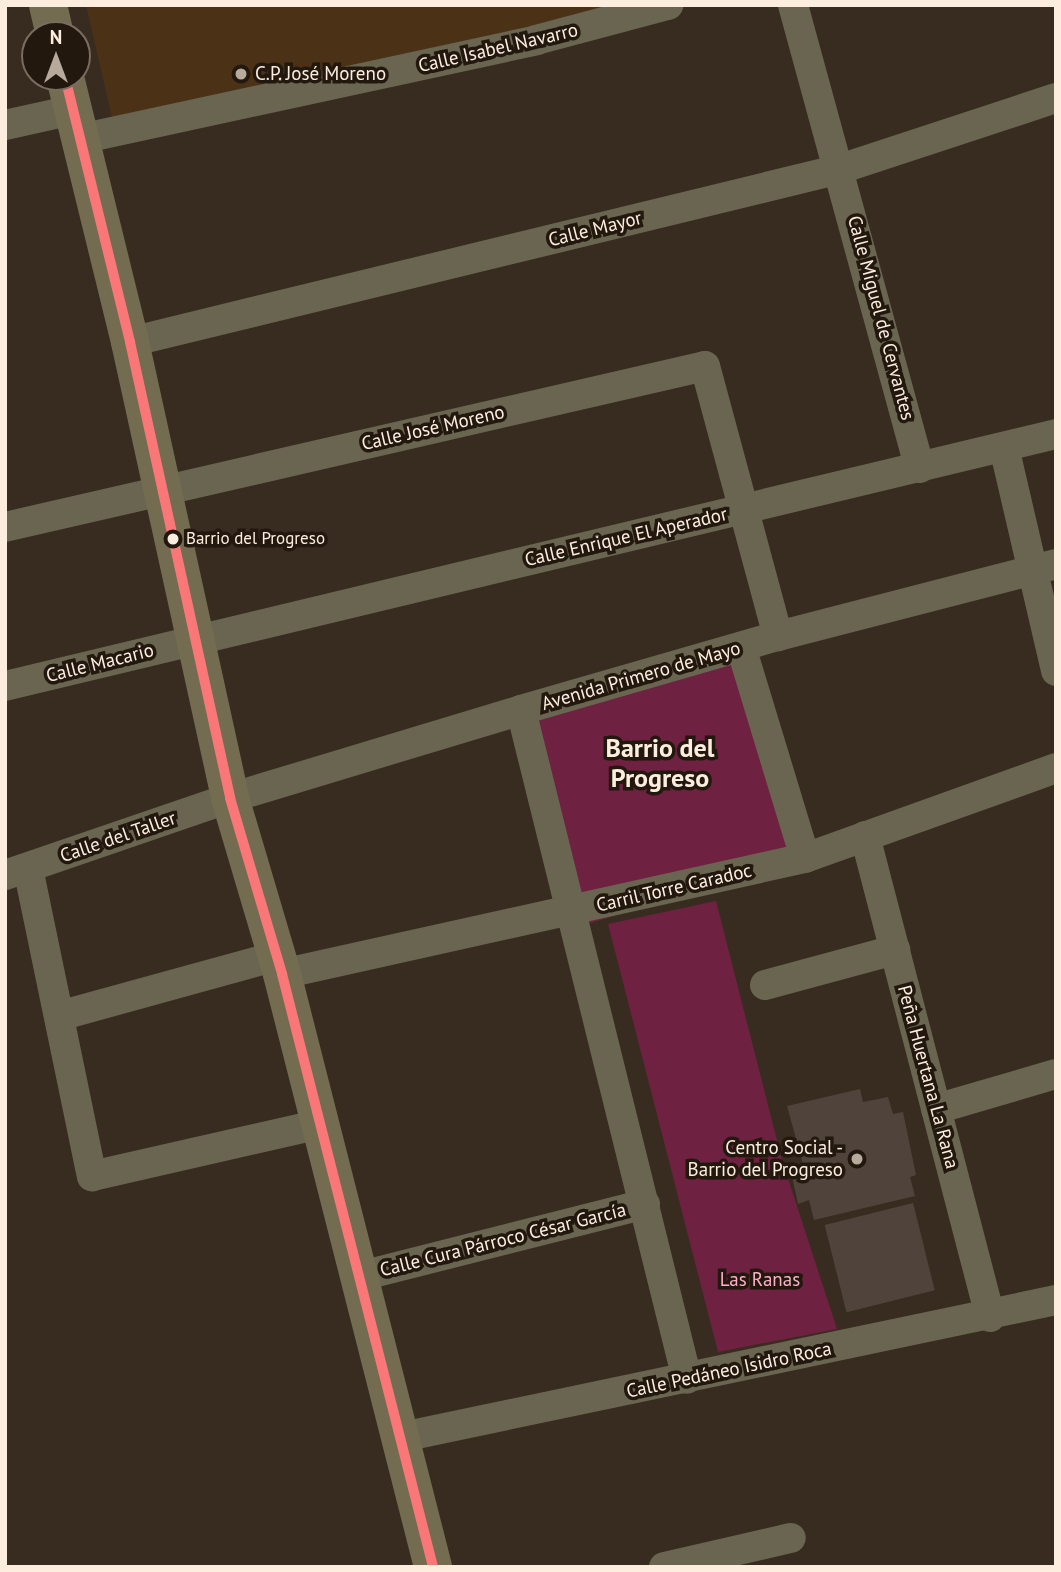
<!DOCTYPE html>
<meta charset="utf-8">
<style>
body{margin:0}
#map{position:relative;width:1061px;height:1572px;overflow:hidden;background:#382c20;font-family:"PT Sans",sans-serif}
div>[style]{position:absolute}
.built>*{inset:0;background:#4b3216}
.green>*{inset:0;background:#6e2140;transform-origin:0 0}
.building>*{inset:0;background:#4f433c;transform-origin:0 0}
.minor>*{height:30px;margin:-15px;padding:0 15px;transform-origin:15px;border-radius:15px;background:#696550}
.major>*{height:38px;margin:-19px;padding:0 19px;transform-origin:19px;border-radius:19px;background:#736c50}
.bus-1>*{height:10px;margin:-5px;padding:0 5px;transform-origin:5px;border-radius:5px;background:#f97777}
.dots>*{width:19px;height:19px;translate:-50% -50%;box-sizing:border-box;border:4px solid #22180e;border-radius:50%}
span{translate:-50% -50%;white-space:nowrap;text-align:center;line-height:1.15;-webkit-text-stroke:7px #22180e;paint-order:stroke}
.bus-label{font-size:17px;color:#fceddf}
.left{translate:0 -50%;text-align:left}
.street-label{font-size:19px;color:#fceddf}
.poi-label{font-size:19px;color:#fceddf}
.right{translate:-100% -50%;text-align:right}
.park-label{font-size:19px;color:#fcafc9}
.district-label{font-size:26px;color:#fceddf;font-weight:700}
.frame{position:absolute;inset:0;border:7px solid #fceddf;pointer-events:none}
.north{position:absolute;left:21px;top:21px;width:70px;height:70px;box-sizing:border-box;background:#22180e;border:2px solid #796d62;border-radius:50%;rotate:0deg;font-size:19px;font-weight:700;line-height:28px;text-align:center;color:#fceddf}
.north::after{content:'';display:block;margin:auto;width:24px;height:32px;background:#b7a99c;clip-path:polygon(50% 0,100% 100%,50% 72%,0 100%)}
</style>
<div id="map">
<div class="built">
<i style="clip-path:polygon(86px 5px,668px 5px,115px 131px)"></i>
</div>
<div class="green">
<i style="left:741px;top:647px;width:220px;height:229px;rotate:73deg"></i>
<i style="clip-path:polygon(716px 901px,782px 1160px,837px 1329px,718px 1352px,608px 924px)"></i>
</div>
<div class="building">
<i style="clip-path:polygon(860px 1089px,863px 1102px,888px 1097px,893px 1114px,903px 1112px,916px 1175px,910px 1177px,915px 1196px,814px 1220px,809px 1200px,798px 1204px,790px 1167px,803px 1164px,787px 1106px)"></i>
<i style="left:913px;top:1203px;width:90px;height:91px;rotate:76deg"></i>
</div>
<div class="minor">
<i style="left:793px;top:5px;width:480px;rotate:74.7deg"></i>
<i style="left:5px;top:125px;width:70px;rotate:-12.4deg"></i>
<i style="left:80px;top:139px;width:467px;rotate:-12.2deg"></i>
<i style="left:536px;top:40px;width:137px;rotate:-14.9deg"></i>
<i style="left:130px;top:342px;width:731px;rotate:-13.69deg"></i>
<i style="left:840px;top:169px;width:227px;rotate:-18.2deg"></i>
<i style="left:1004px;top:447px;width:230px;rotate:76.9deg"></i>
<i style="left:5px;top:527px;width:718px;rotate:-12.95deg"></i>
<i style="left:705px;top:366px;width:280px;rotate:74.9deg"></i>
<i style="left:741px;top:647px;width:220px;rotate:73.1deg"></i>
<i style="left:5px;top:686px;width:1081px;rotate:-13.48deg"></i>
<i style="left:521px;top:710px;width:689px;rotate:76.06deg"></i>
<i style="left:865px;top:836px;width:497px;rotate:75.4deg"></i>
<i style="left:28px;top:868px;width:315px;rotate:78.3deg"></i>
<i style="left:92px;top:1176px;width:235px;rotate:-12.8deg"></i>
<i style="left:5px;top:875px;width:238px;rotate:-18.9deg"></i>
<i style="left:230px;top:798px;width:304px;rotate:-16.8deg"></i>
<i style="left:521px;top:710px;width:267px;rotate:-16.1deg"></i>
<i style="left:778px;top:636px;width:287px;rotate:-14.5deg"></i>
<i style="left:282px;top:974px;width:536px;rotate:-12.51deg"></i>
<i style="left:805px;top:858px;width:267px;rotate:-19.7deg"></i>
<i style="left:765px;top:985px;width:135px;rotate:-15.1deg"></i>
<i style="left:59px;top:1016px;width:226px;rotate:-15.4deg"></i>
<i style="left:936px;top:1109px;width:125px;rotate:-16.3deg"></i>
<i style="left:361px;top:1276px;width:293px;rotate:-14.2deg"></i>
<i style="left:402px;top:1437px;width:668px;rotate:-11.83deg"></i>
<i style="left:664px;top:1567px;width:130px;rotate:-12.9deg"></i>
</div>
<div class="major">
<i style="left:48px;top:5px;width:31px;rotate:77deg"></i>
<i style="left:65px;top:77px;width:273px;rotate:76.2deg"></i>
<i style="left:130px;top:342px;width:467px;rotate:77.6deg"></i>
<i style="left:230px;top:798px;width:184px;rotate:73.5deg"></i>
<i style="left:282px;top:974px;width:612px;rotate:75.71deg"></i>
</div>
<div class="bus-1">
<i style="left:65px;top:77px;width:273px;rotate:76.2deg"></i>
<i style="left:130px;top:342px;width:467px;rotate:77.6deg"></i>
<i style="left:230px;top:798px;width:184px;rotate:73.5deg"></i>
<i style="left:282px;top:974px;width:612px;rotate:75.71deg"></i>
</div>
<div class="dots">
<i style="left:241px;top:74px;background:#b7a99c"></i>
<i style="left:173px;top:539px;background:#fceddf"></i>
<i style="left:857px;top:1159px;background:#b7a99c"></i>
</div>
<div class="bus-label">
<span class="left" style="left:186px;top:539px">Barrio del Progreso</span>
</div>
<div class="street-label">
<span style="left:498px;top:48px;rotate:-13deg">Calle Isabel Navarro</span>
<span style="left:595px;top:229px;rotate:-14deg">Calle Mayor</span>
<span style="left:881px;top:318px;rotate:75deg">Calle Miguel de Cervantes</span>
<span style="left:433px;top:428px;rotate:-13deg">Calle José Moreno</span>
<span style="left:626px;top:537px;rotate:-13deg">Calle Enrique El Aperador</span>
<span style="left:100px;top:663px;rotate:-14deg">Calle Macario</span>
<span style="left:641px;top:676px;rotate:-16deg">Avenida Primero de Mayo</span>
<span style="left:118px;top:837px;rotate:-19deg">Calle del Taller</span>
<span style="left:674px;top:888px;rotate:-13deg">Carril Torre Caradoc</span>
<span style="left:928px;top:1077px;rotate:75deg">Peña Huertana La Rana</span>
<span style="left:503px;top:1240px;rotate:-14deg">Calle Cura Párroco César García</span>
<span style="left:729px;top:1370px;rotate:-12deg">Calle Pedáneo Isidro Roca</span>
</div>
<div class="poi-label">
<span class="left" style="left:255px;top:74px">C.P. José Moreno</span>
<span class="right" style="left:843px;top:1159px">Centro Social -<br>Barrio del Progreso</span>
</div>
<div class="park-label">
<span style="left:760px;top:1280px">Las Ranas</span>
</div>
<div class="district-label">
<span style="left:660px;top:763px">Barrio del<br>Progreso</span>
</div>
<div class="frame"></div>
<div class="north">N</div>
</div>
